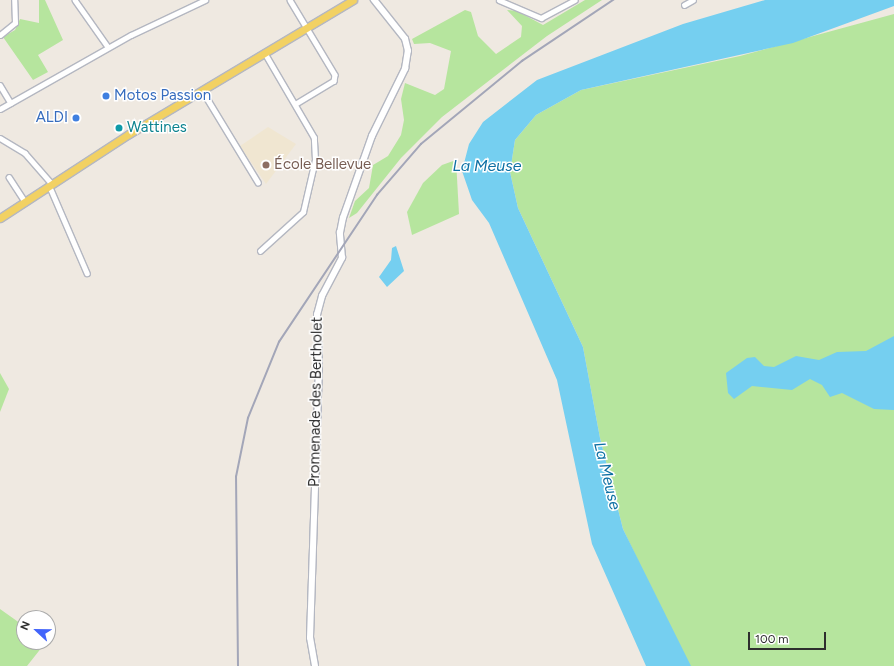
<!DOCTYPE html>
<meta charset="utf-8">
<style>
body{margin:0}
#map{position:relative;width:894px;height:666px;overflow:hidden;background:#efe9e1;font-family:Figtree,sans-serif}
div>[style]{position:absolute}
.education>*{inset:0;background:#f0e6d1}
.green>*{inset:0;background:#b6e59e}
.water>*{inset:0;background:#75cff0}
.roads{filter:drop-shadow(1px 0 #b4b7c1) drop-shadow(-1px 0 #b4b7c1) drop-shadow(0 1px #b4b7c1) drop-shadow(0 -1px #b4b7c1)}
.minor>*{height:4.5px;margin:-2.25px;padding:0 2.25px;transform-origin:2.25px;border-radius:2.25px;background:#fff}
.tertiary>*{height:5.5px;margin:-2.75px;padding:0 2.75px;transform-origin:2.75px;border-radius:2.75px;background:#fff}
.primary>*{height:7px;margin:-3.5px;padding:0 3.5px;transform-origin:3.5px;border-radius:3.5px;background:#f2d163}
.rail>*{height:1.5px;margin:-0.75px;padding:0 0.75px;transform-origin:0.75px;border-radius:0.75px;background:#a3a6b8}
.dots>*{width:11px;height:11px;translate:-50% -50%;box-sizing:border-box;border:2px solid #fff;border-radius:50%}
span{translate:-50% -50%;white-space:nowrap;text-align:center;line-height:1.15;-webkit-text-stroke:3px #fff;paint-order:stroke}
.shop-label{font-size:15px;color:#366cbe}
.left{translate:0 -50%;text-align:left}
.right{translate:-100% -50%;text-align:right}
.culture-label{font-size:15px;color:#0d838f}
.education-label{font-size:15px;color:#785e54}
.street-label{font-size:15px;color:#2e2e2e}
.water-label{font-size:16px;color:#0d6fa3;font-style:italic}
.north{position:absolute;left:16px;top:610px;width:40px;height:40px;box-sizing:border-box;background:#fff;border:1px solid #ababab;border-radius:50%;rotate:292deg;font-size:11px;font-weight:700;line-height:16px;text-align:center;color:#2e2e2e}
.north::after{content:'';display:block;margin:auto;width:14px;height:18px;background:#4264fb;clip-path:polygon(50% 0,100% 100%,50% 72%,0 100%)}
.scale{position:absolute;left:748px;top:632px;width:78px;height:18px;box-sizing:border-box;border:2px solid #2e2e2e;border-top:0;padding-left:5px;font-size:12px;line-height:14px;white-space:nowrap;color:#2e2e2e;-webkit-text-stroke:3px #fff;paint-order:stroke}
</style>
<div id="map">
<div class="education">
<i style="clip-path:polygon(268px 127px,296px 144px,266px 184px,240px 146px)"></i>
</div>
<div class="green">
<i style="clip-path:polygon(39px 0,45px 0,63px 40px,38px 55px,48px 72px,33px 80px,3px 37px,15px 30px,20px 19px,39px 23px)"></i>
<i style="clip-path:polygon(585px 0,602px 0,547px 36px,442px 117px,401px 158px,357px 213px,349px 218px,355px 201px,369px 188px,373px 165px,388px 156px,401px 135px,404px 120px,401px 99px,405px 83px,435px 95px,444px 89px,451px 51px,430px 43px,414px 44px,412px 39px,465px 10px,471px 12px,478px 36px,496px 54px,521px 37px,522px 26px,507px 10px,517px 11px,543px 25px)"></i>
<i style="clip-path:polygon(894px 14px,894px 666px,688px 666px,623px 529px,600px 438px,583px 347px,518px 208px,510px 172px,515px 140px,536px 115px,581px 90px,740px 56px)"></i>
<i style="clip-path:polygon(456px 160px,459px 214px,412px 235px,407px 212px,423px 183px,442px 165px)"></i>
<i style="clip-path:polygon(0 373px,9px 389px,0 412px)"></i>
<i style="clip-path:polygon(0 609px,24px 626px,24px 642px,46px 642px,27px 666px,0 666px)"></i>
</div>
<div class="water">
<i style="clip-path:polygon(765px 0,894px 0,894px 6px,793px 43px,581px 90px,536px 115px,515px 140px,510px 172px,518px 208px,583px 347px,600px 438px,623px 529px,691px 666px,646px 666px,592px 544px,557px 380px,489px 223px,472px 200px,462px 171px,469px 144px,483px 122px,537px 80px,683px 24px)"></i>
<i style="clip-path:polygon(396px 246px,404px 271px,387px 287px,379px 277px,391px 260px,392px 248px)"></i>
<i style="clip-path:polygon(894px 336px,894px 410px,874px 409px,842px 393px,830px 397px,822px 385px,810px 379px,792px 390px,752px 386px,734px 399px,728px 393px,726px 373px,747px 358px,755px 357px,764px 366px,774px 367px,796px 356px,819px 360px,837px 352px,866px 351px)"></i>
</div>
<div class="roads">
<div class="minor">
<i style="left:75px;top:0;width:57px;rotate:54.9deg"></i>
<i style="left:290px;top:0;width:87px;rotate:59deg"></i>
<i style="left:335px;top:75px;width:6px;rotate:99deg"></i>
<i style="left:334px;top:81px;width:44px;rotate:148.8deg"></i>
<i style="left:499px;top:0;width:46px;rotate:23.2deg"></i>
<i style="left:541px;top:18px;width:38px;rotate:-28deg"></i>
<i style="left:684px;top:5px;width:10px;rotate:-29deg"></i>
<i style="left:0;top:35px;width:19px;rotate:-39deg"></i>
<i style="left:15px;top:23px;width:23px;rotate:-92deg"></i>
<i style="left:0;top:85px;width:21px;rotate:59deg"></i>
<i style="left:202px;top:90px;width:108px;rotate:58.7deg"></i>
<i style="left:0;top:109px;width:150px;rotate:-29.5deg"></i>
<i style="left:131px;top:35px;width:82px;rotate:-25.3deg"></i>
<i style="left:0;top:138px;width:29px;rotate:31deg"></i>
<i style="left:25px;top:153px;width:41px;rotate:48.9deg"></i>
<i style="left:9px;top:177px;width:30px;rotate:57deg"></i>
<i style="left:49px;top:185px;width:96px;rotate:66.6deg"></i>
<i style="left:260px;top:251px;width:58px;rotate:-42.2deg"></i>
<i style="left:303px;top:212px;width:53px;rotate:-77deg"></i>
<i style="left:315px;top:160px;width:22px;rotate:-93deg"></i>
<i style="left:314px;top:138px;width:97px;rotate:-120.3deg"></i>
</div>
<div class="tertiary">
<i style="left:315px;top:666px;width:28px;rotate:-100deg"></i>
<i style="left:310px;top:638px;width:272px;rotate:-88.1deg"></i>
<i style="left:319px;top:366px;width:51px;rotate:-92.2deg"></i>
<i style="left:317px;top:315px;width:20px;rotate:-75deg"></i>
<i style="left:322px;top:296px;width:43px;rotate:-62.2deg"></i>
<i style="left:342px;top:258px;width:25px;rotate:-95deg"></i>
<i style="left:340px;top:233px;width:15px;rotate:-79deg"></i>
<i style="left:343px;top:218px;width:87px;rotate:-70.5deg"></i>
<i style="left:372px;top:136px;width:75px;rotate:-63.8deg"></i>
<i style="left:405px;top:69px;width:18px;rotate:-81deg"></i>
<i style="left:408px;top:51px;width:12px;rotate:-104deg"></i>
<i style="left:405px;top:39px;width:50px;rotate:-128.5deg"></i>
</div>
<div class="primary">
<i style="left:0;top:218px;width:154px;rotate:-33.1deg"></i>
<i style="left:129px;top:134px;width:261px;rotate:-30.9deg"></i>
</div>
</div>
<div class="rail">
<i style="left:238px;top:666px;width:189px;rotate:-90.6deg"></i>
<i style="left:236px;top:477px;width:60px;rotate:-78.5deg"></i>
<i style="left:248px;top:418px;width:82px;rotate:-67.8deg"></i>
<i style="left:279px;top:342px;width:177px;rotate:-56.3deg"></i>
<i style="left:377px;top:195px;width:67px;rotate:-49.2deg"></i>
<i style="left:421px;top:144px;width:131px;rotate:-39.4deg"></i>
<i style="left:522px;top:61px;width:110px;rotate:-33.8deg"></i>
</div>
<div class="dots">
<i style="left:106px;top:96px;background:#3f7fe0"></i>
<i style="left:76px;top:118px;background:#3f7fe0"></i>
<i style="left:119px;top:128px;background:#0f9aa8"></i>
<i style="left:266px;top:165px;background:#8d6e63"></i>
</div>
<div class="shop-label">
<span class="left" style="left:114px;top:96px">Motos Passion</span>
<span class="right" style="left:68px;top:118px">ALDI</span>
</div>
<div class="culture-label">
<span class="left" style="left:127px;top:128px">Wattines</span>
</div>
<div class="education-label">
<span class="left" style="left:274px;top:165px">École Bellevue</span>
</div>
<div class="street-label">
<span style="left:316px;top:402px;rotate:-89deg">Promenade des Bertholet</span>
</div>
<div class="water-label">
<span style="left:487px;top:166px">La Meuse</span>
<span style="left:607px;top:476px;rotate:76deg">La Meuse</span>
</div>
<div class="north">N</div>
<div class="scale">100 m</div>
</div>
